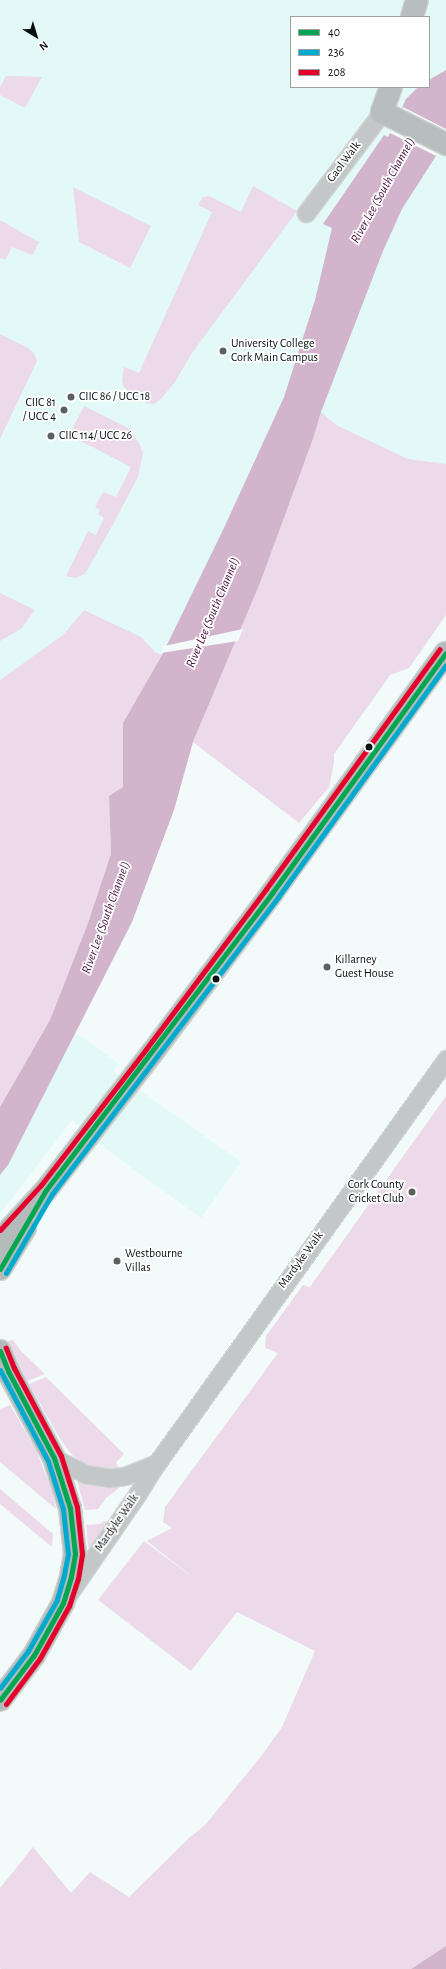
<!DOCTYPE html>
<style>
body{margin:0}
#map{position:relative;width:446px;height:1969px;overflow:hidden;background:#f2fafa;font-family:"Alegreya Sans",sans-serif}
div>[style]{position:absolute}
.built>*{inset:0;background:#e2f9f8}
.green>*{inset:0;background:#ecdaea}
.water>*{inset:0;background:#d3b4cd}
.pier>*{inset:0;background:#f2fafa}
.roads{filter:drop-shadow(1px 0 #cdd4d4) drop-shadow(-1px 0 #cdd4d4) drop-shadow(0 1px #cdd4d4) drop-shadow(0 -1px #cdd4d4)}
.street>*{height:17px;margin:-8.5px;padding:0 8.5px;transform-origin:8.5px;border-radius:8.5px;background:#c3c7c7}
.secondary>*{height:22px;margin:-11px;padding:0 11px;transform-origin:11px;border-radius:11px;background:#b8bebd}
.highway>*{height:22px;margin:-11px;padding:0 11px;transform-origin:11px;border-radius:11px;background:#b5bbba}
.bus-1>*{height:5px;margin:-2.5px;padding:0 2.5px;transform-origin:2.5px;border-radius:2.5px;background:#00a651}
.bus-2>*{height:5px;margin:-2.5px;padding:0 2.5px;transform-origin:2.5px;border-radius:2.5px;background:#00a9ce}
.bus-3>*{height:5px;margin:-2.5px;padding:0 2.5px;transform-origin:2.5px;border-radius:2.5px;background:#e4002b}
.dots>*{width:11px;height:11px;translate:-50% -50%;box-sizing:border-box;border:2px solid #fff;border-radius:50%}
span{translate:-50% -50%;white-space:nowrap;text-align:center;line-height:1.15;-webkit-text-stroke:3.5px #fff;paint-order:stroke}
.street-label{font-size:12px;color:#070f0f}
.poi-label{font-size:12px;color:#070f0f}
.left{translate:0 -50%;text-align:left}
.right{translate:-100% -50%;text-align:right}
.water-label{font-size:13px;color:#4b1241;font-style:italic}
.legend{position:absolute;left:290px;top:16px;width:140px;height:72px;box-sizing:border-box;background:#fff;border:1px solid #9c9f9f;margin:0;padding:5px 7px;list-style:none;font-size:12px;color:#070f0f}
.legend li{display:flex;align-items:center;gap:8px;height:20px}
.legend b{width:20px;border:1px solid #9c9f9f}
.north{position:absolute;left:16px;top:16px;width:40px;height:40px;-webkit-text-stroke:3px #fff;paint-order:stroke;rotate:142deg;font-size:11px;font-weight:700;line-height:16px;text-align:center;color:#070f0f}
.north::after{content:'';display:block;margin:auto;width:14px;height:18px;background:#070f0f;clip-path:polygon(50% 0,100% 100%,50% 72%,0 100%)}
</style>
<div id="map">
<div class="built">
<i style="clip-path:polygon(evenodd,0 0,446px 0,446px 615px,409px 668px,390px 675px,334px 754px,334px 763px,329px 787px,299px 823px,193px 742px,123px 787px,50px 1020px,76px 1033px,117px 1062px,114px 1072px,241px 1162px,201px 1218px,110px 1152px,72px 1120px,0 1214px,0 0,291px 17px,429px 17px,429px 87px,291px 87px,291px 17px)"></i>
</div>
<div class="green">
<i style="clip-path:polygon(6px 76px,42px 77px,25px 108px,0 95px,0 87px)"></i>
<i style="clip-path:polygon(253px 186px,297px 211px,192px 353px,175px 382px,161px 399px,154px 404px,147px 403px,133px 397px,123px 386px,122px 380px,124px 367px,139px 373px,212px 212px,198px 205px,203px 197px,209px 196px,241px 212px)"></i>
<i style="clip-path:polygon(73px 187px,151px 226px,130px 268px,79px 242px)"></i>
<i style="clip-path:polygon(0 220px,39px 242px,33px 255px,12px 247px,5px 260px,0 258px)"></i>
<i style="clip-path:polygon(0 334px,28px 348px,34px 353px,37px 361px,0 439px)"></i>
<i style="clip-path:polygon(84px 406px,130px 429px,140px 445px,143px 453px,138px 477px,111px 528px,85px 574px,75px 578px,66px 576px,88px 531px,96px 535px,104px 518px,98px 514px,100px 510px,95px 507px,103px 492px,116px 497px,131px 467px,69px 435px)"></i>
<i style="clip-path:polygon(321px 412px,336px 425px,408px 459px,446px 464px,446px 615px,409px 668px,390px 675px,334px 754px,334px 763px,329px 787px,299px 823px,193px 742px,260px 583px,314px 436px)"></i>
<i style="clip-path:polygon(0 593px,35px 610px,21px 629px,0 641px)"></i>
<i style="clip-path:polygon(84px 610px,141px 637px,155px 652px,162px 655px,123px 723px,123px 787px,109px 796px,111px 854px,88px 923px,50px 1020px,0 1107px,0 680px,63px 635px)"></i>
<i style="clip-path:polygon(446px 1096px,446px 1946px,411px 1969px,1px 1969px,0 1968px,0 1888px,33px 1847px,71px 1893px,90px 1872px,129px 1897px,189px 1838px,206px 1824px,262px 1755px,282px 1727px,315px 1651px,237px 1612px,191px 1671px,98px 1600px,144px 1541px,196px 1580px,147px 1541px,172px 1528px,163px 1522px,165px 1507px,278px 1353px,265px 1348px,266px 1336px,303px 1285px,310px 1287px)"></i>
<i style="clip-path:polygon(13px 1340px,21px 1351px,45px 1374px,27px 1381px,8px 1341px)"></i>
<i style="clip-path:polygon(46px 1377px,124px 1454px,116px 1462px,119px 1469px,90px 1468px,72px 1455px,59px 1437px,29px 1384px)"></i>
<i style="clip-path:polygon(10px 1405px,36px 1450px,52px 1491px,56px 1509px,0 1462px,0 1409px)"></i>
<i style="clip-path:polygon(80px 1479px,123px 1481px,123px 1485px,106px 1498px,98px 1509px,85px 1510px,77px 1481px)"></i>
<i style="clip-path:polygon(0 1489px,53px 1534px,52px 1547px,0 1504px)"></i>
<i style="clip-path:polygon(104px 1521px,112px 1521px,90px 1549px,88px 1547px,86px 1525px,100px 1524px)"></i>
</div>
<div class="water">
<i style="clip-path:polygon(446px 70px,446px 136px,436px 156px,402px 209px,383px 251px,321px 412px,314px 436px,260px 583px,193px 742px,174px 810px,132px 922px,8px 1165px,0 1175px,0 1107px,50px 1020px,88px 923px,111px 854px,109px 796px,123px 787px,123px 723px,162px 655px,223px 530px,284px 397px,315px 300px,332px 228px,323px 224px,384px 135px,388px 137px,406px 99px,418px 87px,429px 87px,429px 80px)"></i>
<i style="clip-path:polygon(446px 1946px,446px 1969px,411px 1969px)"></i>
</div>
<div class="pier">
<i style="clip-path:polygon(403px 107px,446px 129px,446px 136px,436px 156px,390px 133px)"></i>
<i style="clip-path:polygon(243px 629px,238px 641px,161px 653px,164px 646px)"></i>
</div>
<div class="roads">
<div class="street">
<i style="left:306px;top:213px;width:126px;rotate:-53deg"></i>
<i style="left:54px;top:1458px;width:35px;rotate:27deg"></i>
<i style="left:85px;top:1474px;width:24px;rotate:9deg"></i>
<i style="left:109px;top:1478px;width:16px;rotate:-7deg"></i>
<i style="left:125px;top:1476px;width:35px;rotate:-22deg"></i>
<i style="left:70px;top:1592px;width:120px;rotate:-55.5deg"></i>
<i style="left:138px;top:1493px;width:36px;rotate:-58deg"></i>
<i style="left:157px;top:1463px;width:497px;rotate:-54.4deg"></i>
</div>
<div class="secondary">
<i style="left:412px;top:17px;width:18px;rotate:-74deg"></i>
<i style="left:391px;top:87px;width:27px;rotate:110deg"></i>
<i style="left:382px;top:112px;width:72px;rotate:26.6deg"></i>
</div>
<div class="highway">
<i style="left:0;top:1240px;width:68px;rotate:-47.4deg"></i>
<i style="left:46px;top:1190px;width:173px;rotate:-52.3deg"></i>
<i style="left:152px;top:1053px;width:200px;rotate:-53.1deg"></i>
<i style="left:272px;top:893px;width:296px;rotate:-54.1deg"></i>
<i style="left:0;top:1269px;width:48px;rotate:-58.6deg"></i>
<i style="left:0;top:1351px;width:22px;rotate:68deg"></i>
<i style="left:8px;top:1371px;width:98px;rotate:62.1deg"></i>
<i style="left:54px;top:1458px;width:52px;rotate:72.3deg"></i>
<i style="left:70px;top:1508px;width:46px;rotate:83.8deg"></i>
<i style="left:75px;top:1554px;width:23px;rotate:100deg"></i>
<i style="left:71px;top:1577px;width:27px;rotate:107deg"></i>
<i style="left:63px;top:1603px;width:60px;rotate:119.1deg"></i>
<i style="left:34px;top:1655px;width:56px;rotate:127.1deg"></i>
</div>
</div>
<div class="bus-1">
<i style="left:0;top:1269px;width:91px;rotate:-59.8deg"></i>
<i style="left:46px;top:1190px;width:373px;rotate:-52.7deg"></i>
<i style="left:272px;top:893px;width:296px;rotate:-54.1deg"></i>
<i style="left:0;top:1351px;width:22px;rotate:68deg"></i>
<i style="left:8px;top:1371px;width:98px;rotate:62.1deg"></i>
<i style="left:54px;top:1458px;width:52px;rotate:72.3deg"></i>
<i style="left:70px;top:1508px;width:46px;rotate:83.8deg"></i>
<i style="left:75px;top:1554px;width:23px;rotate:100deg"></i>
<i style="left:71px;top:1577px;width:27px;rotate:107deg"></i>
<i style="left:63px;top:1603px;width:60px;rotate:119.1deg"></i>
<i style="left:34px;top:1655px;width:56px;rotate:127.1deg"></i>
</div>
<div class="bus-2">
<i style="left:6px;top:1273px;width:91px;rotate:-59.8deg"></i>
<i style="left:52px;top:1194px;width:373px;rotate:-52.7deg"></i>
<i style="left:278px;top:897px;width:286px;rotate:-54.1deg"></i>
<i style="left:0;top:1370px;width:103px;rotate:62.2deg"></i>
<i style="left:48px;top:1461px;width:50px;rotate:72.6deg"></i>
<i style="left:63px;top:1509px;width:45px;rotate:83.7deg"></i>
<i style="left:68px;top:1554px;width:21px;rotate:101deg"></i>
<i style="left:64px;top:1575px;width:26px;rotate:106deg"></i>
<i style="left:57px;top:1600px;width:59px;rotate:119.6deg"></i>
<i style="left:28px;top:1651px;width:46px;rotate:127.1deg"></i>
</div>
<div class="bus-3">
<i style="left:0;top:1230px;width:61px;rotate:-47.7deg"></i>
<i style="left:41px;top:1185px;width:172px;rotate:-52.3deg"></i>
<i style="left:146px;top:1049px;width:200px;rotate:-53.1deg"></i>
<i style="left:266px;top:889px;width:296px;rotate:-54.1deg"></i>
<i style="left:6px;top:1704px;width:57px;rotate:-53.5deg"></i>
<i style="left:40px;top:1658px;width:60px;rotate:-60.9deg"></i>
<i style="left:69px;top:1606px;width:28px;rotate:-72deg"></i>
<i style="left:78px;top:1579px;width:25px;rotate:-81deg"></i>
<i style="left:82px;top:1554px;width:47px;rotate:-96.1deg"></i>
<i style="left:77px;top:1507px;width:53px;rotate:-107.4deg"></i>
<i style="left:61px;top:1456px;width:100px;rotate:-118.1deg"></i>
<i style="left:14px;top:1368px;width:22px;rotate:-112deg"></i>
</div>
<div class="dots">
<i style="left:223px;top:351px;background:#596161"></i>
<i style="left:71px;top:397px;background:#596161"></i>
<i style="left:64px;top:410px;background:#596161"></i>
<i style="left:51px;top:436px;background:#596161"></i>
<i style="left:369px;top:747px;background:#070f0f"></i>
<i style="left:327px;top:967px;background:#596161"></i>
<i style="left:216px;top:979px;background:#070f0f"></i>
<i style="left:412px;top:1192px;background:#596161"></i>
<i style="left:117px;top:1261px;background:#596161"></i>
</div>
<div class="street-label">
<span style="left:344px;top:162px;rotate:-53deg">Gaol Walk</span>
<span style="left:301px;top:1260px;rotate:-54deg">Mardyke Walk</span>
<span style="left:117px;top:1523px;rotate:-55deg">Mardyke Walk</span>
</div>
<div class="poi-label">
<span class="left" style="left:231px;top:351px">University College<br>Cork Main Campus</span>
<span class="left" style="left:79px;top:397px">CIIC 86 / UCC 18</span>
<span class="right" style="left:56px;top:410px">CIIC 81<br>/ UCC 4</span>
<span class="left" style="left:59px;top:436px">CIIC 114/ UCC 26</span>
<span class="left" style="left:335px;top:967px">Killarney<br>Guest House</span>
<span class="right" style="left:404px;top:1192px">Cork County<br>Cricket Club</span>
<span class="left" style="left:125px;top:1261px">Westbourne<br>Villas</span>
</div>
<div class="water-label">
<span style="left:384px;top:191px;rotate:-61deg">River Lee (South Channel)</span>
<span style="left:214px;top:613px;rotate:-67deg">River Lee (South Channel)</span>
<span style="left:107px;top:918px;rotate:-70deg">River Lee (South Channel)</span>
</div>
<ul class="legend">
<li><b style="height:5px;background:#00a651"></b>40</li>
<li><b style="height:5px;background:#00a9ce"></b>236</li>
<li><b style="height:5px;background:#e4002b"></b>208</li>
</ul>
<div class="north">N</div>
</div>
